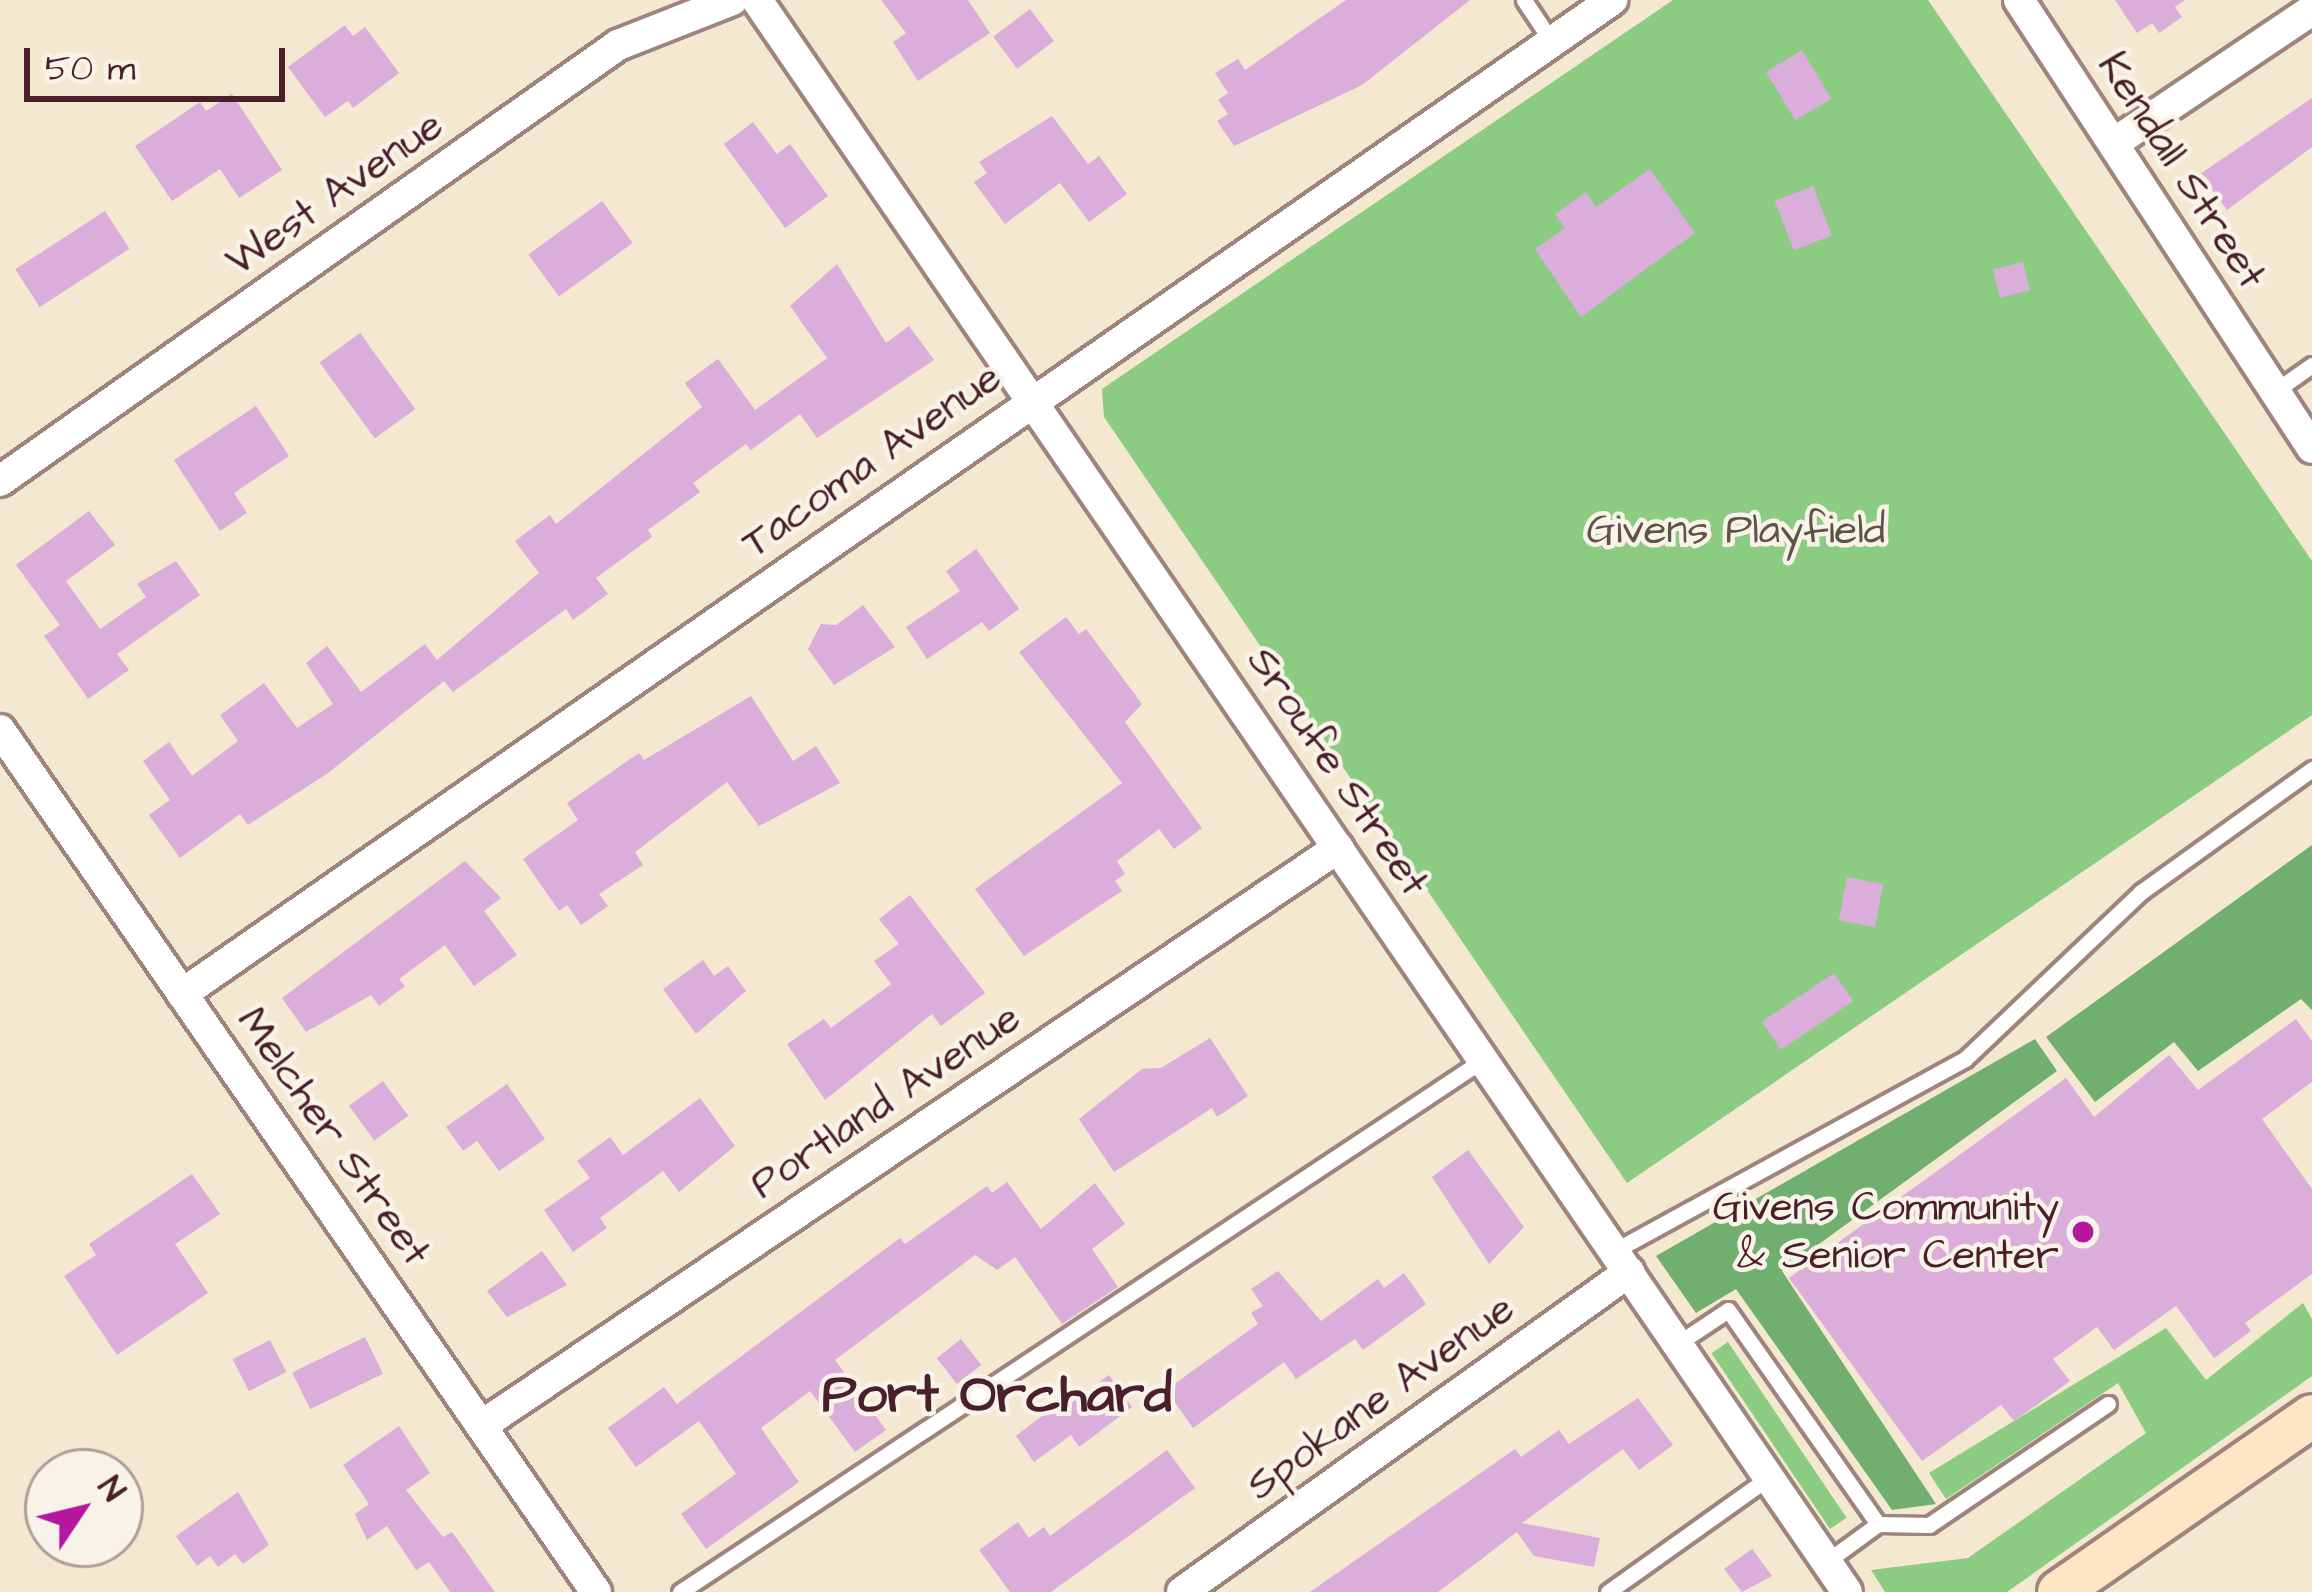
<!DOCTYPE html>
<style>
body{margin:0}
#map{position:relative;width:2312px;height:1592px;overflow:hidden;background:#f4e8d1;font-family:"Architects Daughter",sans-serif}
div>[style]{position:absolute}
.green>*{inset:0;background:#8bcb82;transform-origin:0 0}
.forest>*{inset:0;background:#70af70}
.building>*{inset:0;background:#daadda;transform-origin:0 0}
.roads{filter:drop-shadow(3px 0 #9f847e) drop-shadow(-3px 0 #9f847e) drop-shadow(0 3px #9f847e) drop-shadow(0 -3px #9f847e)}
.service>*{height:15px;margin:-7.5px;padding:0 7.5px;transform-origin:7.5px;border-radius:7.5px;background:#fff}
.minor>*{height:30px;margin:-15px;padding:0 15px;transform-origin:15px;border-radius:15px;background:#fff}
.secondary>*{height:42px;margin:-21px;padding:0 21px;transform-origin:21px;border-radius:21px;background:#fde5c5}
.dots>*{width:33px;height:33px;translate:-50% -50%;box-sizing:border-box;border:6px solid #f7f3e8;border-radius:50%}
span{translate:-50% -50%;white-space:nowrap;text-align:center;line-height:1.15;-webkit-text-stroke:9px #f7f3e8;paint-order:stroke}
.street-label{font-size:42px;color:#4a1f2b}
.park-label{font-size:42px;color:#5e5345}
.poi-label{font-size:42px;color:#4a1f2b}
.right{translate:-100% -50%;text-align:right}
.district-label{font-size:54px;color:#4a1f2b;font-weight:700}
.north{position:absolute;left:24px;top:1448px;width:120px;height:120px;box-sizing:border-box;background:#f7f3e8;border:3px solid #b29e9c;border-radius:50%;rotate:55deg;font-size:33px;font-weight:700;line-height:48px;text-align:center;color:#4a1f2b}
.north::after{content:'';display:block;margin:auto;width:42px;height:54px;background:#b5179e;clip-path:polygon(50% 0,100% 100%,50% 72%,0 100%)}
.scale{position:absolute;left:24px;top:48px;width:261px;height:54px;box-sizing:border-box;border:6px solid #4a1f2b;border-top:0;padding-left:15px;font-size:36px;line-height:42px;white-space:nowrap;color:#4a1f2b;-webkit-text-stroke:9px #f7f3e8;paint-order:stroke}
</style>
<div id="map">
<div class="green">
<i style="clip-path:polygon(1673px 0,1928px 0,2312px 561px,2312px 715px,1627px 1183px,1104px 417px,1102px 389px)"></i>
<i style="clip-path:polygon(2303px 1303px,2312px 1319px,2312px 1376px,2007px 1592px,1885px 1592px,1871px 1570px,1968px 1558px,2146px 1433px,2118px 1383px,1946px 1499px,1929px 1473px,2166px 1328px,2206px 1380px)"></i>
<i style="left:1728px;top:1342px;width:212px;height:20px;rotate:56deg"></i>
</div>
<div class="forest">
<i style="clip-path:polygon(2312px 845px,2312px 1010px,2301px 999px,2198px 1071px,2174px 1042px,2095px 1102px,2046px 1037px)"></i>
<i style="clip-path:polygon(2035px 1039px,2057px 1071px,1782px 1271px,1936px 1504px,1892px 1510px,1736px 1289px,1696px 1313px,1656px 1256px)"></i>
</div>
<div class="building">
<i style="clip-path:polygon(881px 0,968px 0,990px 33px,918px 81px,893px 42px,906px 33px)"></i>
<i style="clip-path:polygon(1346px 0,1470px 0,1362px 85px,1234px 146px,1217px 121px,1228px 114px,1218px 100px,1228px 93px,1215px 73px,1238px 59px,1245px 70px)"></i>
<i style="clip-path:polygon(2115px 0,2185px 0,2175px 7px,2182px 17px,2159px 33px,2152px 23px,2137px 33px)"></i>
<i style="left:1030px;top:9px;width:40px;height:46px;rotate:53deg"></i>
<i style="clip-path:polygon(345px 25px,353px 36px,365px 27px,399px 73px,353px 108px,348px 101px,325px 117px,288px 67px)"></i>
<i style="left:1802px;top:50px;width:57px;height:42px;rotate:59deg"></i>
<i style="clip-path:polygon(232px 94px,282px 170px,239px 198px,220px 169px,172px 201px,135px 146px,200px 102px,206px 111px)"></i>
<i style="clip-path:polygon(2312px 98px,2312px 147px,2227px 210px,2200px 174px)"></i>
<i style="clip-path:polygon(1052px 116px,1088px 164px,1099px 156px,1127px 194px,1089px 222px,1060px 183px,1005px 224px,974px 182px,987px 173px,979px 162px)"></i>
<i style="clip-path:polygon(753px 122px,777px 154px,790px 144px,828px 196px,785px 228px,724px 144px)"></i>
<i style="clip-path:polygon(1650px 169px,1695px 233px,1581px 317px,1535px 249px,1565px 228px,1555px 214px,1586px 192px,1596px 207px)"></i>
<i style="left:1813px;top:186px;width:53px;height:41px;rotate:69deg"></i>
<i style="left:602px;top:201px;width:52px;height:91px;rotate:54deg"></i>
<i style="left:105px;top:211px;width:45px;height:107px;rotate:57deg"></i>
<i style="left:2023px;top:262px;width:29px;height:31px;rotate:76deg"></i>
<i style="clip-path:polygon(837px 264px,886px 343px,909px 326px,934px 360px,817px 438px,800px 414px,751px 450px,746px 444px,693px 483px,700px 492px,648px 530px,652px 537px,596px 578px,608px 594px,573px 620px,566px 609px,453px 692px,444px 681px,328px 773px,248px 825px,240px 814px,180px 858px,149px 815px,170px 800px,143px 761px,169px 742px,192px 776px,238px 741px,220px 715px,264px 683px,297px 728px,333px 704px,306px 663px,327px 646px,361px 692px,425px 644px,437px 660px,539px 573px,515px 541px,550px 515px,556px 524px,702px 407px,685px 383px,718px 359px,755px 410px,827px 358px,790px 306px)"></i>
<i style="left:360px;top:333px;width:94px;height:50px;rotate:54deg"></i>
<i style="clip-path:polygon(256px 406px,289px 456px,234px 493px,247px 513px,220px 531px,174px 460px)"></i>
<i style="clip-path:polygon(89px 511px,115px 545px,66px 581px,100px 629px,146px 597px,137px 584px,176px 561px,200px 595px,117px 654px,129px 670px,88px 699px,44px 636px,60px 625px,16px 565px)"></i>
<i style="clip-path:polygon(976px 549px,1019px 609px,989px 631px,982px 622px,927px 659px,906px 627px,960px 591px,946px 571px)"></i>
<i style="clip-path:polygon(863px 605px,895px 647px,834px 685px,808px 649px,821px 624px,836px 625px)"></i>
<i style="clip-path:polygon(1066px 617px,1079px 634px,1086px 629px,1142px 704px,1125px 722px,1202px 828px,1174px 849px,1159px 829px,1117px 861px,1125px 874px,1115px 881px,1122px 891px,1024px 956px,975px 889px,1122px 783px,1019px 652px)"></i>
<i style="clip-path:polygon(751px 696px,793px 761px,816px 746px,840px 783px,759px 826px,727px 782px,635px 852px,643px 865px,599px 894px,608px 906px,581px 925px,567px 905px,559px 911px,523px 859px,578px 820px,567px 803px,639px 753px,644px 760px)"></i>
<i style="clip-path:polygon(465px 861px,501px 898px,484px 911px,517px 955px,474px 986px,445px 945px,399px 979px,405px 986px,379px 1006px,371px 995px,306px 1032px,282px 998px)"></i>
<i style="left:1847px;top:877px;width:37px;height:44px;rotate:11deg"></i>
<i style="clip-path:polygon(910px 895px,985px 993px,941px 1026px,932px 1014px,825px 1100px,787px 1044px,824px 1019px,831px 1028px,891px 984px,874px 961px,899px 944px,879px 919px)"></i>
<i style="clip-path:polygon(703px 960px,714px 976px,728px 966px,746px 991px,696px 1034px,663px 989px)"></i>
<i style="left:1834px;top:973px;width:34px;height:87px;rotate:56deg"></i>
<i style="clip-path:polygon(2296px 1019px,2312px 1041px,2312px 1082px,2262px 1119px,2312px 1189px,2312px 1274px,2245px 1323px,2251px 1331px,2214px 1358px,2176px 1306px,2114px 1350px,2097px 1327px,2053px 1359px,2070px 1381px,2014px 1421px,2001px 1405px,1922px 1461px,1789px 1278px,2066px 1078px,2094px 1117px,2169px 1055px,2198px 1090px)"></i>
<i style="clip-path:polygon(1210px 1038px,1248px 1096px,1217px 1117px,1212px 1108px,1114px 1172px,1079px 1119px,1142px 1069px,1161px 1068px)"></i>
<i style="left:383px;top:1081px;width:43px;height:42px;rotate:54deg"></i>
<i style="clip-path:polygon(507px 1084px,545px 1139px,499px 1171px,477px 1141px,463px 1151px,446px 1127px)"></i>
<i style="clip-path:polygon(700px 1098px,735px 1146px,679px 1192px,663px 1171px,600px 1218px,607px 1228px,573px 1252px,544px 1210px,590px 1178px,577px 1161px,610px 1137px,623px 1155px)"></i>
<i style="clip-path:polygon(1468px 1150px,1524px 1227px,1489px 1264px,1432px 1177px)"></i>
<i style="clip-path:polygon(192px 1174px,220px 1214px,175px 1244px,208px 1293px,117px 1355px,64px 1276px,96px 1255px,89px 1244px)"></i>
<i style="clip-path:polygon(1007px 1182px,1041px 1229px,1095px 1183px,1125px 1224px,1092px 1249px,1118px 1287px,1062px 1324px,1015px 1257px,997px 1270px,975px 1255px,835px 1360px,886px 1430px,855px 1452px,810px 1391px,761px 1428px,799px 1482px,706px 1549px,681px 1514px,736px 1474px,699px 1421px,636px 1467px,608px 1428px,664px 1387px,677px 1404px,900px 1238px,905px 1244px,987px 1186px,992px 1193px)"></i>
<i style="clip-path:polygon(542px 1251px,567px 1285px,507px 1317px,487px 1291px)"></i>
<i style="clip-path:polygon(1278px 1271px,1321px 1321px,1378px 1279px,1384px 1288px,1404px 1273px,1426px 1304px,1363px 1350px,1355px 1339px,1296px 1379px,1284px 1362px,1193px 1428px,1166px 1390px,1258px 1324px,1251px 1313px,1263px 1306px,1251px 1289px)"></i>
<i style="left:365px;top:1337px;width:41px;height:81px;rotate:64deg"></i>
<i style="left:961px;top:1339px;width:33px;height:31px;rotate:52deg"></i>
<i style="left:270px;top:1340px;width:36px;height:42px;rotate:63deg"></i>
<i style="clip-path:polygon(1109px 1375px,1132px 1407px,1079px 1447px,1071px 1435px,1034px 1462px,1016px 1436px,1051px 1409px,1060px 1419px,1056px 1414px)"></i>
<i style="clip-path:polygon(1638px 1398px,1673px 1445px,1639px 1470px,1623px 1449px,1522px 1523px,1600px 1538px,1594px 1567px,1534px 1556px,1517px 1532px,1438px 1592px,1310px 1592px,1515px 1449px,1521px 1457px,1559px 1430px,1569px 1444px)"></i>
<i style="clip-path:polygon(399px 1426px,430px 1473px,406px 1490px,443px 1537px,452px 1532px,495px 1592px,450px 1592px,429px 1562px,416px 1570px,387px 1526px,367px 1540px,355px 1514px,369px 1504px,343px 1465px)"></i>
<i style="clip-path:polygon(1167px 1450px,1195px 1488px,1051px 1592px,1010px 1592px,979px 1550px,1018px 1522px,1029px 1538px,1044px 1527px,1050px 1536px)"></i>
<i style="clip-path:polygon(238px 1492px,269px 1545px,243px 1564px,235px 1554px,218px 1567px,210px 1556px,197px 1566px,176px 1536px)"></i>
<i style="clip-path:polygon(1752px 1549px,1772px 1576px,1742px 1592px,1724px 1569px)"></i>
</div>
<div class="roads">
<div class="service">
<i style="left:1524px;top:0;width:50px;rotate:56.3deg"></i>
<i style="left:2275px;top:391px;width:45px;rotate:-35.1deg"></i>
<i style="left:1614px;top:1251px;width:400px;rotate:-28.7deg"></i>
<i style="left:1965px;top:1059px;width:243px;rotate:-43.5deg"></i>
<i style="left:2141px;top:892px;width:211px;rotate:-35.7deg"></i>
<i style="left:1677px;top:1344px;width:61px;rotate:-33.7deg"></i>
<i style="left:1728px;top:1310px;width:261px;rotate:55deg"></i>
<i style="left:1826px;top:1562px;width:64px;rotate:-36.2deg"></i>
<i style="left:1878px;top:1524px;width:51px;rotate:1.1deg"></i>
<i style="left:1929px;top:1525px;width:216px;rotate:-34.1deg"></i>
<i style="left:680px;top:1592px;width:963px;rotate:-33.53deg"></i>
<i style="left:1608px;top:1592px;width:198px;rotate:-35.5deg"></i>
</div>
<div class="minor">
<i style="left:757px;top:0;width:1929px;rotate:55.6deg"></i>
<i style="left:2019px;top:0;width:535px;rotate:56.81deg"></i>
<i style="left:2114px;top:143px;width:239px;rotate:-33.9deg"></i>
<i style="left:0;top:481px;width:756px;rotate:-35.2deg"></i>
<i style="left:618px;top:45px;width:123px;rotate:-21.5deg"></i>
<i style="left:0;top:730px;width:1048px;rotate:55.34deg"></i>
<i style="left:182px;top:994px;width:1742px;rotate:-34.8deg"></i>
<i style="left:481px;top:1426px;width:1034px;rotate:-34deg"></i>
<i style="left:1182px;top:1592px;width:550px;rotate:-35.6deg"></i>
</div>
<div class="secondary">
<i style="left:2059px;top:1592px;width:308px;rotate:-34.8deg"></i>
</div>
</div>
<div class="dots">
<i style="left:2083px;top:1232px;background:#b5179e"></i>
</div>
<div class="street-label">
<span style="left:2181px;top:171px;rotate:57deg">Kendall Street</span>
<span style="left:335px;top:194px;rotate:-35deg">West Avenue</span>
<span style="left:872px;top:461px;rotate:-35deg">Tacoma Avenue</span>
<span style="left:1337px;top:772px;rotate:56deg">Sroufe Street</span>
<span style="left:886px;top:1102px;rotate:-34deg">Portland Avenue</span>
<span style="left:333px;top:1137px;rotate:55deg">Melcher Street</span>
<span style="left:1381px;top:1398px;rotate:-36deg">Spokane Avenue</span>
</div>
<div class="park-label">
<span style="left:1736px;top:531px">Givens Playfield</span>
</div>
<div class="poi-label">
<span class="right" style="left:2059px;top:1232px">Givens Community<br>&amp; Senior Center</span>
</div>
<div class="district-label">
<span style="left:997px;top:1396px">Port Orchard</span>
</div>
<div class="north">N</div>
<div class="scale">50 m</div>
</div>
